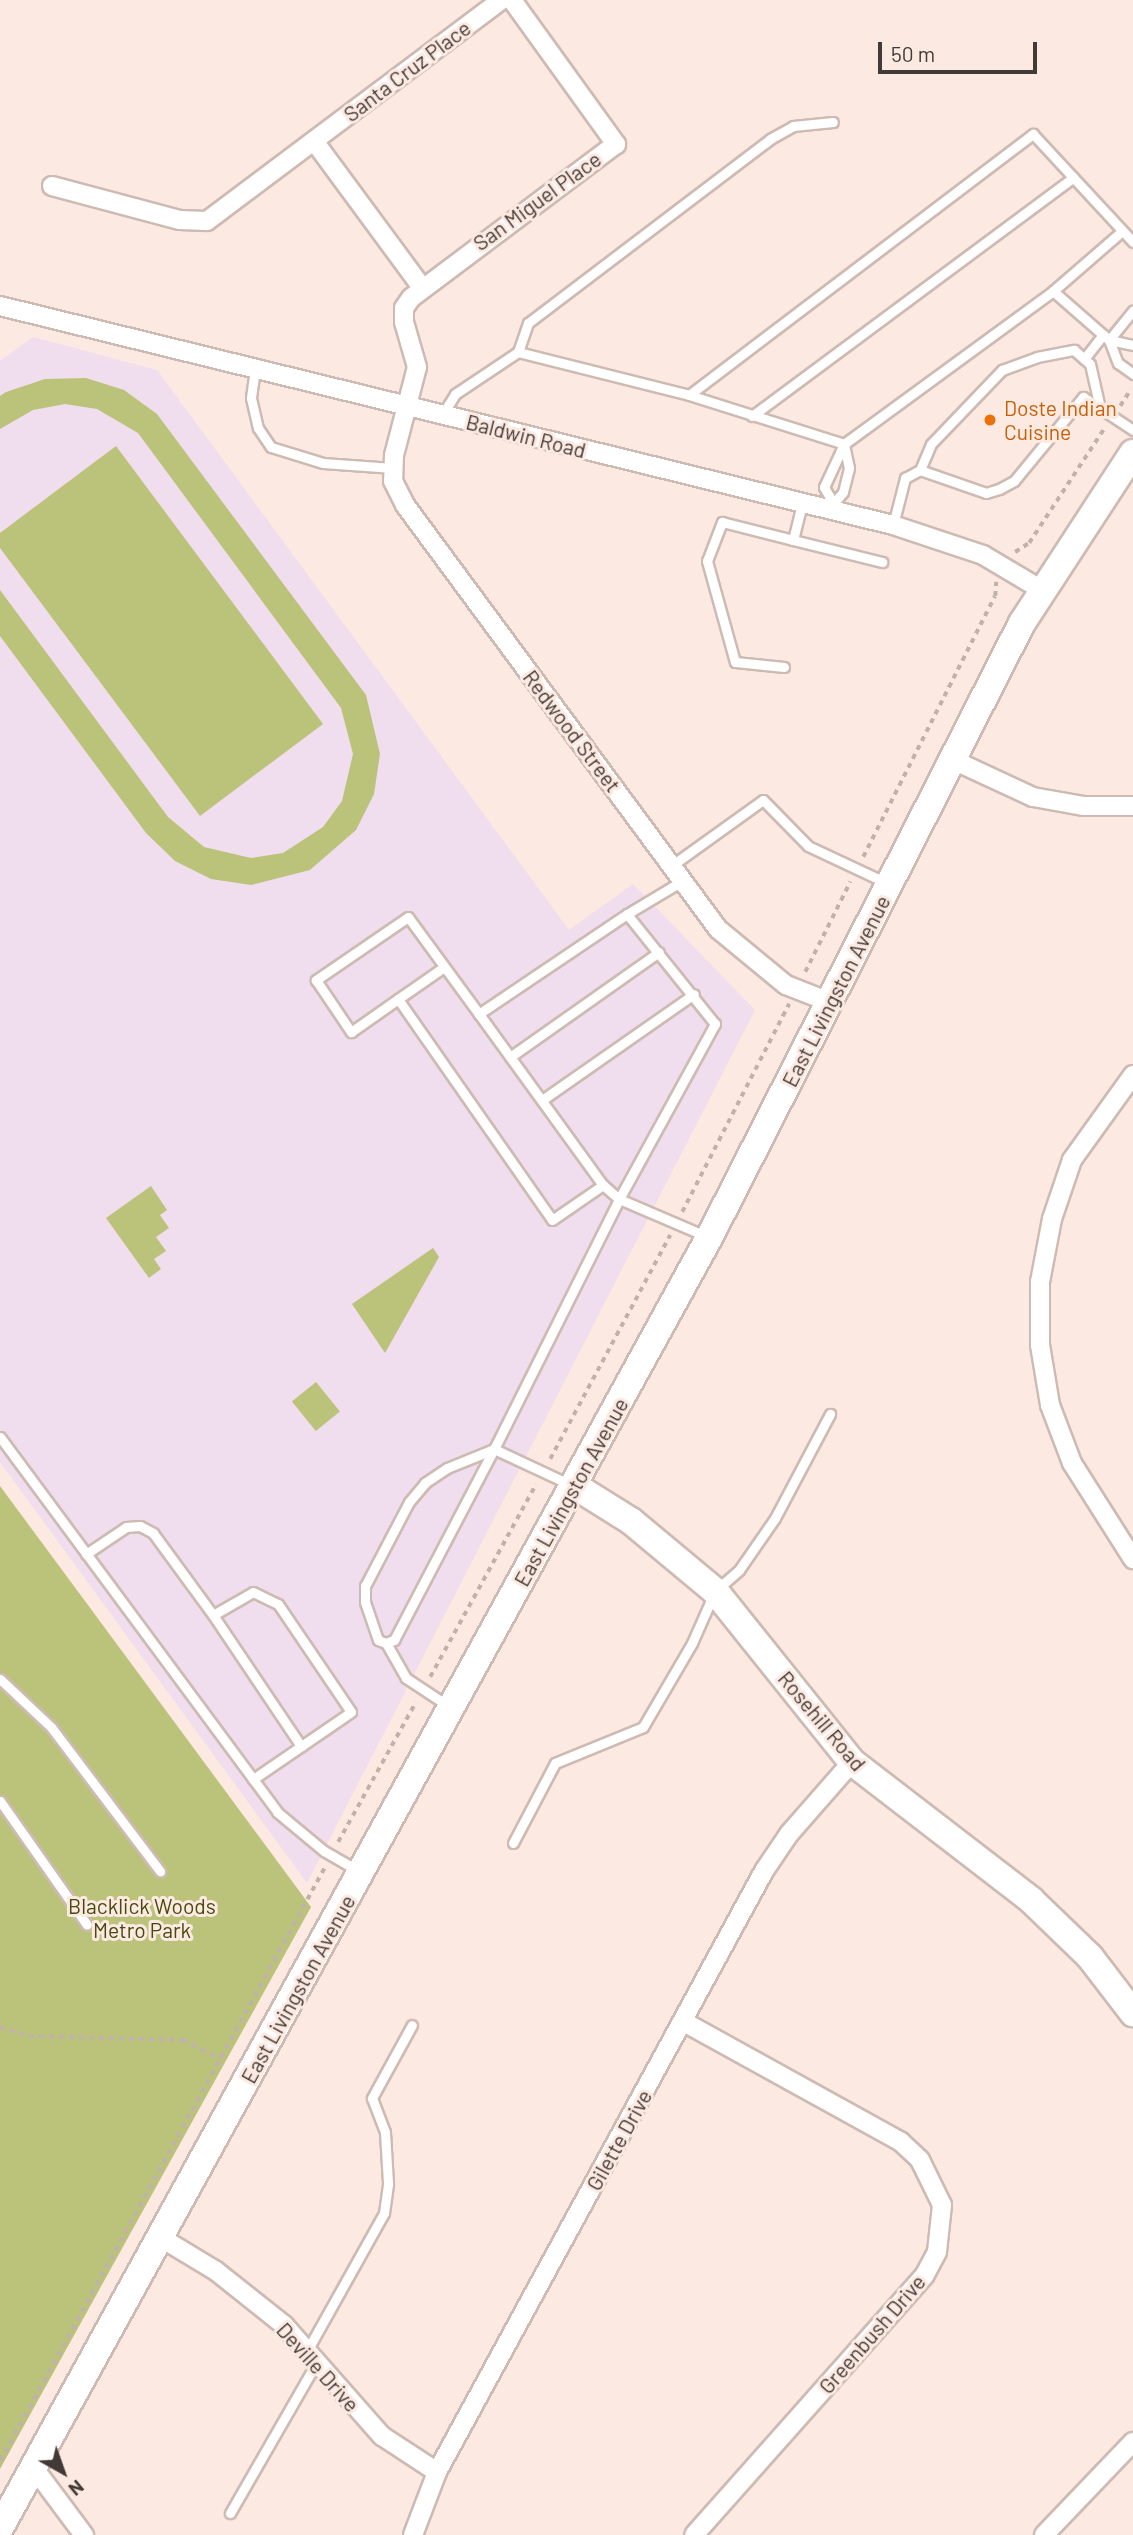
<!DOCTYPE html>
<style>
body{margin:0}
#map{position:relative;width:1133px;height:2535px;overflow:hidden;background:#fce9e1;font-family:Barlow,sans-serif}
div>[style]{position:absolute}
.education>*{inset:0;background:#f0dded}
.green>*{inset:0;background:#bac379;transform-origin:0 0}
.path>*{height:3.5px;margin-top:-1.75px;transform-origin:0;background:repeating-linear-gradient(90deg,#c0b1ab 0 5px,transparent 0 10px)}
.roads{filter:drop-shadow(2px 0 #cdbbb3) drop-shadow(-2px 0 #cdbbb3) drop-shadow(0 2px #cdbbb3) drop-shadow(0 -2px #cdbbb3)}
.lane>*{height:9px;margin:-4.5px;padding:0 4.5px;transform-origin:4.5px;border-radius:4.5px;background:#fff}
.street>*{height:18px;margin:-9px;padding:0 9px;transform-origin:9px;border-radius:9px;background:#fff}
.secondary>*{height:26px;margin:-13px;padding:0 13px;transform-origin:13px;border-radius:13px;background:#fff}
.dots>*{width:19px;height:19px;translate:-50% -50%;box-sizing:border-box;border:4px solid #fce9e1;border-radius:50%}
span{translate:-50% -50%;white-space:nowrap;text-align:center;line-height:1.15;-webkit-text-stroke:6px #fce9e1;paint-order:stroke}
.street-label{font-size:21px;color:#413a36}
.food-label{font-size:21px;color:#c56008}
.left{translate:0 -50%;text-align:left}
.park-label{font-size:21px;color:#464b0d}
.north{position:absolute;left:28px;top:2437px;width:70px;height:70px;-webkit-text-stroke:5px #fce9e1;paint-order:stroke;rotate:140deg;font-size:19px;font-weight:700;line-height:28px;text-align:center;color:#413a36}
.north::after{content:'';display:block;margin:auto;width:24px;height:32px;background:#413a36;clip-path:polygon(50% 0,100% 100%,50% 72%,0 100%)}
.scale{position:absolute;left:878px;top:42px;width:159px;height:32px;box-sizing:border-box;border:4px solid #413a36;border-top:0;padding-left:9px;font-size:21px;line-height:24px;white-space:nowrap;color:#413a36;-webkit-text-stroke:5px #fce9e1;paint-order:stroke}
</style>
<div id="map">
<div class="education">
<i style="clip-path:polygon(33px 337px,157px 370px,569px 930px,633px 884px,755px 1010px,307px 1883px,0 1462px,0 361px)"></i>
</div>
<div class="green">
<i style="clip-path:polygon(86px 378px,124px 390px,157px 414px,366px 695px,380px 754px,374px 794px,356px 830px,310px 870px,251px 885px,211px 879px,175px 861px,146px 833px,0 636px,0 590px,168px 817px,204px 847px,251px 858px,283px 853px,323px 827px,342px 801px,353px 754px,341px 708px,138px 433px,97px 409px,65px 404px,33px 410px,0 429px,0 396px,6px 392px,45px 379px)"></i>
<i style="clip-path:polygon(116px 446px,323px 724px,200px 816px,0 548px,0 533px)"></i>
<i style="clip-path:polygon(151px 1186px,167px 1210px,160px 1215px,169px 1228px,156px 1237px,166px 1251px,154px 1259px,161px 1269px,149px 1278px,106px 1218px)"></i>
<i style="clip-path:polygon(433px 1248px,439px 1257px,385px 1353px,352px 1304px)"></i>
<i style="left:316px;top:1382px;width:38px;height:31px;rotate:51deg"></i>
<i style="clip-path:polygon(0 1486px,311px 1907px,0 2469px)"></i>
</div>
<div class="path">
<i style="left:1120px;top:406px;width:20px;rotate:-57deg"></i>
<i style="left:1015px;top:552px;width:17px;rotate:-33deg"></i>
<i style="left:1029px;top:543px;width:140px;rotate:-56.7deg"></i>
<i style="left:863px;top:857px;width:292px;rotate:-63.2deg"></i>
<i style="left:995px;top:596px;width:14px;rotate:-86deg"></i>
<i style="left:805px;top:972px;width:101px;rotate:-63.4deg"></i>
<i style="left:682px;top:1212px;width:234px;rotate:-62.8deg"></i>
<i style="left:550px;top:1459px;width:254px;rotate:-61.8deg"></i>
<i style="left:430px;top:1677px;width:220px;rotate:-61.2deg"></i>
<i style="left:338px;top:1842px;width:160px;rotate:-60.9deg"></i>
<i style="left:0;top:2027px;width:30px;rotate:17deg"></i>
<i style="left:29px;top:2036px;width:154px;rotate:1.5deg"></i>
<i style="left:183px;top:2040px;width:42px;rotate:26.6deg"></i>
<i style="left:0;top:2461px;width:677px;rotate:-61.32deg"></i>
</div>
<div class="roads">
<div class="lane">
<i style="left:1053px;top:291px;width:91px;rotate:-41deg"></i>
<i style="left:1109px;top:340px;width:38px;rotate:-51deg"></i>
<i style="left:1109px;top:340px;width:25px;rotate:12deg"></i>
<i style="left:518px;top:352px;width:31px;rotate:-71deg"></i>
<i style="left:528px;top:323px;width:304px;rotate:-37.2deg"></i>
<i style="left:770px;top:139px;width:26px;rotate:-29deg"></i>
<i style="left:793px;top:126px;width:40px;rotate:-5.7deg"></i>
<i style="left:1084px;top:359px;width:31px;rotate:-52deg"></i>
<i style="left:255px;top:369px;width:29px;rotate:98deg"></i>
<i style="left:251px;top:398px;width:31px;rotate:77deg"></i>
<i style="left:258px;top:428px;width:23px;rotate:56deg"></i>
<i style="left:271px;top:447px;width:54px;rotate:17.1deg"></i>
<i style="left:323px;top:463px;width:70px;rotate:4.1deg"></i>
<i style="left:689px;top:395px;width:432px;rotate:-37.2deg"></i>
<i style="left:1033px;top:134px;width:147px;rotate:47.2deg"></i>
<i style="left:442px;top:415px;width:25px;rotate:-58deg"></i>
<i style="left:455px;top:394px;width:76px;rotate:-33.7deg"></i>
<i style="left:518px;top:352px;width:176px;rotate:14.1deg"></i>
<i style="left:689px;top:395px;width:163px;rotate:17.5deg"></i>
<i style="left:752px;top:416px;width:400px;rotate:-36.6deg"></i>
<i style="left:920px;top:470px;width:28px;rotate:-67deg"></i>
<i style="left:931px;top:444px;width:103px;rotate:-46.2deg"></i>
<i style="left:1002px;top:370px;width:37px;rotate:-20deg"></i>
<i style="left:1037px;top:357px;width:38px;rotate:-11deg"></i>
<i style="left:1074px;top:350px;width:21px;rotate:41deg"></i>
<i style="left:1090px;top:364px;width:45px;rotate:77.2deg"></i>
<i style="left:832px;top:501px;width:16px;rotate:-120deg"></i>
<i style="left:824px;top:487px;width:47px;rotate:-65.1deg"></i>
<i style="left:844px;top:444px;width:259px;rotate:-36.2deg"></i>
<i style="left:1053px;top:291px;width:74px;rotate:41.2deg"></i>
<i style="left:1109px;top:340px;width:25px;rotate:69deg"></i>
<i style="left:1118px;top:363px;width:19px;rotate:36deg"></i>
<i style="left:831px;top:506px;width:18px;rotate:-49deg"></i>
<i style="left:843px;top:492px;width:25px;rotate:-76deg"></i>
<i style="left:849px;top:468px;width:25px;rotate:-102deg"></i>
<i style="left:893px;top:525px;width:49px;rotate:-75.7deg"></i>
<i style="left:905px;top:478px;width:17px;rotate:-28deg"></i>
<i style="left:920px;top:470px;width:70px;rotate:19.2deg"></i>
<i style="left:986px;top:493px;width:14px;rotate:-17deg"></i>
<i style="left:999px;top:489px;width:17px;rotate:-28deg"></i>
<i style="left:1014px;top:481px;width:109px;rotate:-50.6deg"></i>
<i style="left:1083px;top:397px;width:60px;rotate:33.4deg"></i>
<i style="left:793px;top:540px;width:92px;rotate:13.9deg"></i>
<i style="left:784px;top:667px;width:49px;rotate:-174.2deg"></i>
<i style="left:735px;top:662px;width:105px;rotate:-105.5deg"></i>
<i style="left:707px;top:561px;width:42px;rotate:-69deg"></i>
<i style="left:722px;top:522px;width:73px;rotate:14.2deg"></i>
<i style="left:793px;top:540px;width:38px;rotate:-76deg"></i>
<i style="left:671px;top:866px;width:113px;rotate:-35.7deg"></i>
<i style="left:763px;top:800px;width:64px;rotate:45.6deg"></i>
<i style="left:808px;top:846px;width:85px;rotate:25.1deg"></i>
<i style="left:627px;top:914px;width:179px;rotate:146deg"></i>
<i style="left:479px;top:1014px;width:211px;rotate:54.1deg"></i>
<i style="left:603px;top:1185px;width:21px;rotate:41deg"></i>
<i style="left:619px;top:1199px;width:200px;rotate:-61.3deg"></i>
<i style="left:715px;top:1024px;width:141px;rotate:-128.7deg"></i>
<i style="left:627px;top:914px;width:64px;rotate:-31deg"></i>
<i style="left:398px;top:999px;width:56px;rotate:-34.8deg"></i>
<i style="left:479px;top:1014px;width:120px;rotate:-126.2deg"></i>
<i style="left:408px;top:917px;width:112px;rotate:145.6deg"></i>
<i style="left:316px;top:980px;width:63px;rotate:56.1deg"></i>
<i style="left:351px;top:1032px;width:57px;rotate:-35.1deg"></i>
<i style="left:398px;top:999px;width:269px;rotate:55.1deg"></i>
<i style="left:552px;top:1220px;width:62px;rotate:-34.5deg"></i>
<i style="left:510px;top:1057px;width:182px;rotate:-35.2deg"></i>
<i style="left:542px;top:1100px;width:185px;rotate:-34.9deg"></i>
<i style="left:0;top:1437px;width:466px;rotate:53.5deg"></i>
<i style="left:277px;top:1812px;width:61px;rotate:39.7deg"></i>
<i style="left:324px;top:1851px;width:38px;rotate:30deg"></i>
<i style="left:569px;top:1484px;width:83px;rotate:-155deg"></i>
<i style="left:494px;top:1449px;width:280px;rotate:-63.4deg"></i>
<i style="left:619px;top:1199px;width:97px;rotate:23.1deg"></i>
<i style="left:86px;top:1554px;width:48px;rotate:-34deg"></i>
<i style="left:126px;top:1527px;width:14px;rotate:-4deg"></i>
<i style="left:140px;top:1526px;width:15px;rotate:28deg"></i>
<i style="left:153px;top:1533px;width:102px;rotate:53.8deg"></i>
<i style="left:213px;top:1615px;width:46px;rotate:-29.9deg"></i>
<i style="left:253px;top:1592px;width:28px;rotate:26deg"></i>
<i style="left:278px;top:1604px;width:130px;rotate:55.9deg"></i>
<i style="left:351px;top:1712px;width:119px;rotate:145.6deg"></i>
<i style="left:213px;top:1615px;width:158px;rotate:56.1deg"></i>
<i style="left:386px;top:1643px;width:9px;rotate:-21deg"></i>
<i style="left:394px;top:1640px;width:216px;rotate:-62.4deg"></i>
<i style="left:494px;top:1449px;width:51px;rotate:158deg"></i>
<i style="left:447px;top:1468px;width:27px;rotate:146deg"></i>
<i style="left:425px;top:1483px;width:25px;rotate:130deg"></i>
<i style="left:409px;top:1502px;width:95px;rotate:117.6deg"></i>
<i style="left:365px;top:1586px;width:16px;rotate:90deg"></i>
<i style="left:365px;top:1602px;width:40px;rotate:71.1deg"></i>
<i style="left:378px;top:1640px;width:9px;rotate:21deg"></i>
<i style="left:386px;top:1643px;width:40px;rotate:60.3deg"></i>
<i style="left:406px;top:1678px;width:53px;rotate:33.4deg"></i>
<i style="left:0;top:1679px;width:70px;rotate:43.3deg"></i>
<i style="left:51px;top:1727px;width:181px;rotate:52.9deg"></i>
<i style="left:0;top:1801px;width:151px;rotate:54.9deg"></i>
<i style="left:513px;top:1843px;width:90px;rotate:-62.3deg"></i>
<i style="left:555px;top:1763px;width:95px;rotate:-22.2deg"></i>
<i style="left:643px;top:1727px;width:97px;rotate:-59.7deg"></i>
<i style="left:692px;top:1643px;width:57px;rotate:-66.1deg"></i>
<i style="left:715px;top:1591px;width:32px;rotate:-41deg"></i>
<i style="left:739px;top:1570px;width:63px;rotate:-55.3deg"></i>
<i style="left:775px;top:1518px;width:118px;rotate:-62.1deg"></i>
<i style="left:308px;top:2349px;width:156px;rotate:-60.8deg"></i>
<i style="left:384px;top:2213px;width:30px;rotate:-82deg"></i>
<i style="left:388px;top:2183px;width:51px;rotate:-93.4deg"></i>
<i style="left:385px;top:2132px;width:36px;rotate:-111deg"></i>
<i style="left:372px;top:2098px;width:83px;rotate:-61.3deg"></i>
<i style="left:230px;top:2513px;width:174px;rotate:-60.1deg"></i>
</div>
<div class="street">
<i style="left:512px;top:0;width:178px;rotate:54.2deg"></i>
<i style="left:616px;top:144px;width:256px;rotate:143.1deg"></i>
<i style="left:411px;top:298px;width:12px;rotate:125deg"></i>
<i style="left:404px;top:308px;width:14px;rotate:90deg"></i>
<i style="left:404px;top:322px;width:47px;rotate:73.9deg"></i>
<i style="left:417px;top:367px;width:91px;rotate:104.6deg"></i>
<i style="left:394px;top:455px;width:26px;rotate:92deg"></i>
<i style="left:393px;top:481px;width:27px;rotate:63deg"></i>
<i style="left:405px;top:505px;width:527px;rotate:53.56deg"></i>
<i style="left:718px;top:929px;width:88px;rotate:39.5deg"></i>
<i style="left:786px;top:985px;width:49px;rotate:21.4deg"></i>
<i style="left:314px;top:141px;width:180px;rotate:53.6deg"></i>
<i style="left:52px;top:186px;width:132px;rotate:14.9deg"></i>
<i style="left:180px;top:220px;width:27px;rotate:2deg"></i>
<i style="left:207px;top:221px;width:368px;rotate:-36.9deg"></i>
<i style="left:0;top:306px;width:919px;rotate:13.78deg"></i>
<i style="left:893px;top:525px;width:95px;rotate:18.4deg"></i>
<i style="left:983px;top:555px;width:69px;rotate:30.7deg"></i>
<i style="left:951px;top:759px;width:90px;rotate:24.9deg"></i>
<i style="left:1033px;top:797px;width:52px;rotate:10deg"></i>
<i style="left:1084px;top:806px;width:49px"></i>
<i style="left:1133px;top:1075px;width:105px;rotate:125.7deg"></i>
<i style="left:1072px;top:1160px;width:62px;rotate:108.7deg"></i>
<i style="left:1052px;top:1219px;width:64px;rotate:100.8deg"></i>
<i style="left:1040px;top:1282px;width:63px;rotate:90deg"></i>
<i style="left:1040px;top:1345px;width:61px;rotate:80.5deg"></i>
<i style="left:1050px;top:1405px;width:62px;rotate:69.2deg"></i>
<i style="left:1072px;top:1463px;width:114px;rotate:57.6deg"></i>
<i style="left:684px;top:2022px;width:248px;rotate:28.9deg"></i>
<i style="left:901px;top:2142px;width:26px;rotate:43deg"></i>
<i style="left:920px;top:2160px;width:50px;rotate:63.9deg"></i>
<i style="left:942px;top:2205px;width:47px;rotate:96.1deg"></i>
<i style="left:937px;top:2252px;width:27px;rotate:118deg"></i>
<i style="left:924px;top:2276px;width:346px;rotate:131.6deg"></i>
<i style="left:163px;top:2239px;width:62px;rotate:31.1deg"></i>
<i style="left:216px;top:2271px;width:87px;rotate:38.5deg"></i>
<i style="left:284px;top:2325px;width:148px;rotate:48.6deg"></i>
<i style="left:382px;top:2436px;width:66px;rotate:33.2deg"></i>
<i style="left:34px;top:2468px;width:84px;rotate:53.3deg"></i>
<i style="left:413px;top:2535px;width:67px;rotate:-69.1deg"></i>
<i style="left:437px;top:2472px;width:684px;rotate:-61.45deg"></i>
<i style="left:764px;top:1871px;width:45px;rotate:-56deg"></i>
<i style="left:789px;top:1834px;width:96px;rotate:-48.8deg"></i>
<i style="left:1044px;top:2535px;width:129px;rotate:-46.3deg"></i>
</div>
<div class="secondary">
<i style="left:575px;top:1486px;width:66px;rotate:32deg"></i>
<i style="left:631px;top:1521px;width:109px;rotate:39.8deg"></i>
<i style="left:715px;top:1591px;width:219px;rotate:51.3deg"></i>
<i style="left:852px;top:1762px;width:226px;rotate:37.6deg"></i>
<i style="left:1031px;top:1900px;width:82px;rotate:44deg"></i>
<i style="left:1090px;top:1957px;width:71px;rotate:52.5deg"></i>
<i style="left:0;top:2528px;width:1472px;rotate:-61.21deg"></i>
<i style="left:709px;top:1238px;width:690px;rotate:-63.03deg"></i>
<i style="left:1022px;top:623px;width:203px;rotate:-56.9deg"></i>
</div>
</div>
<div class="dots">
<i style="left:990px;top:420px;background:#e8710a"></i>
</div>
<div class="street-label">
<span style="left:407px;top:71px;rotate:-37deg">Santa Cruz Place</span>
<span style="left:537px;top:201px;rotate:-36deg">San Miguel Place</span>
<span style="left:526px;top:436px;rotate:14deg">Baldwin Road</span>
<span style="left:572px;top:731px;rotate:53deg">Redwood Street</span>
<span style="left:836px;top:991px;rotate:-63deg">East Livingston Avenue</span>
<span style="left:571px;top:1492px;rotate:-61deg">East Livingston Avenue</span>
<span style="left:822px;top:1721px;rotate:50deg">Rosehill Road</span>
<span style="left:298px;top:1989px;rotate:-61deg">East Livingston Avenue</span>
<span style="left:619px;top:2140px;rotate:-61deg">Gilette Drive</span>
<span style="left:872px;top:2334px;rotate:-49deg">Greenbush Drive</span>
<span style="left:318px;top:2367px;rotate:48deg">Deville Drive</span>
</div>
<div class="food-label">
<span class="left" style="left:1004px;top:420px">Doste Indian<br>Cuisine</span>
</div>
<div class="park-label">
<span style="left:142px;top:1918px">Blacklick Woods<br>Metro Park</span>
</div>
<div class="north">N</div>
<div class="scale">50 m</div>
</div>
